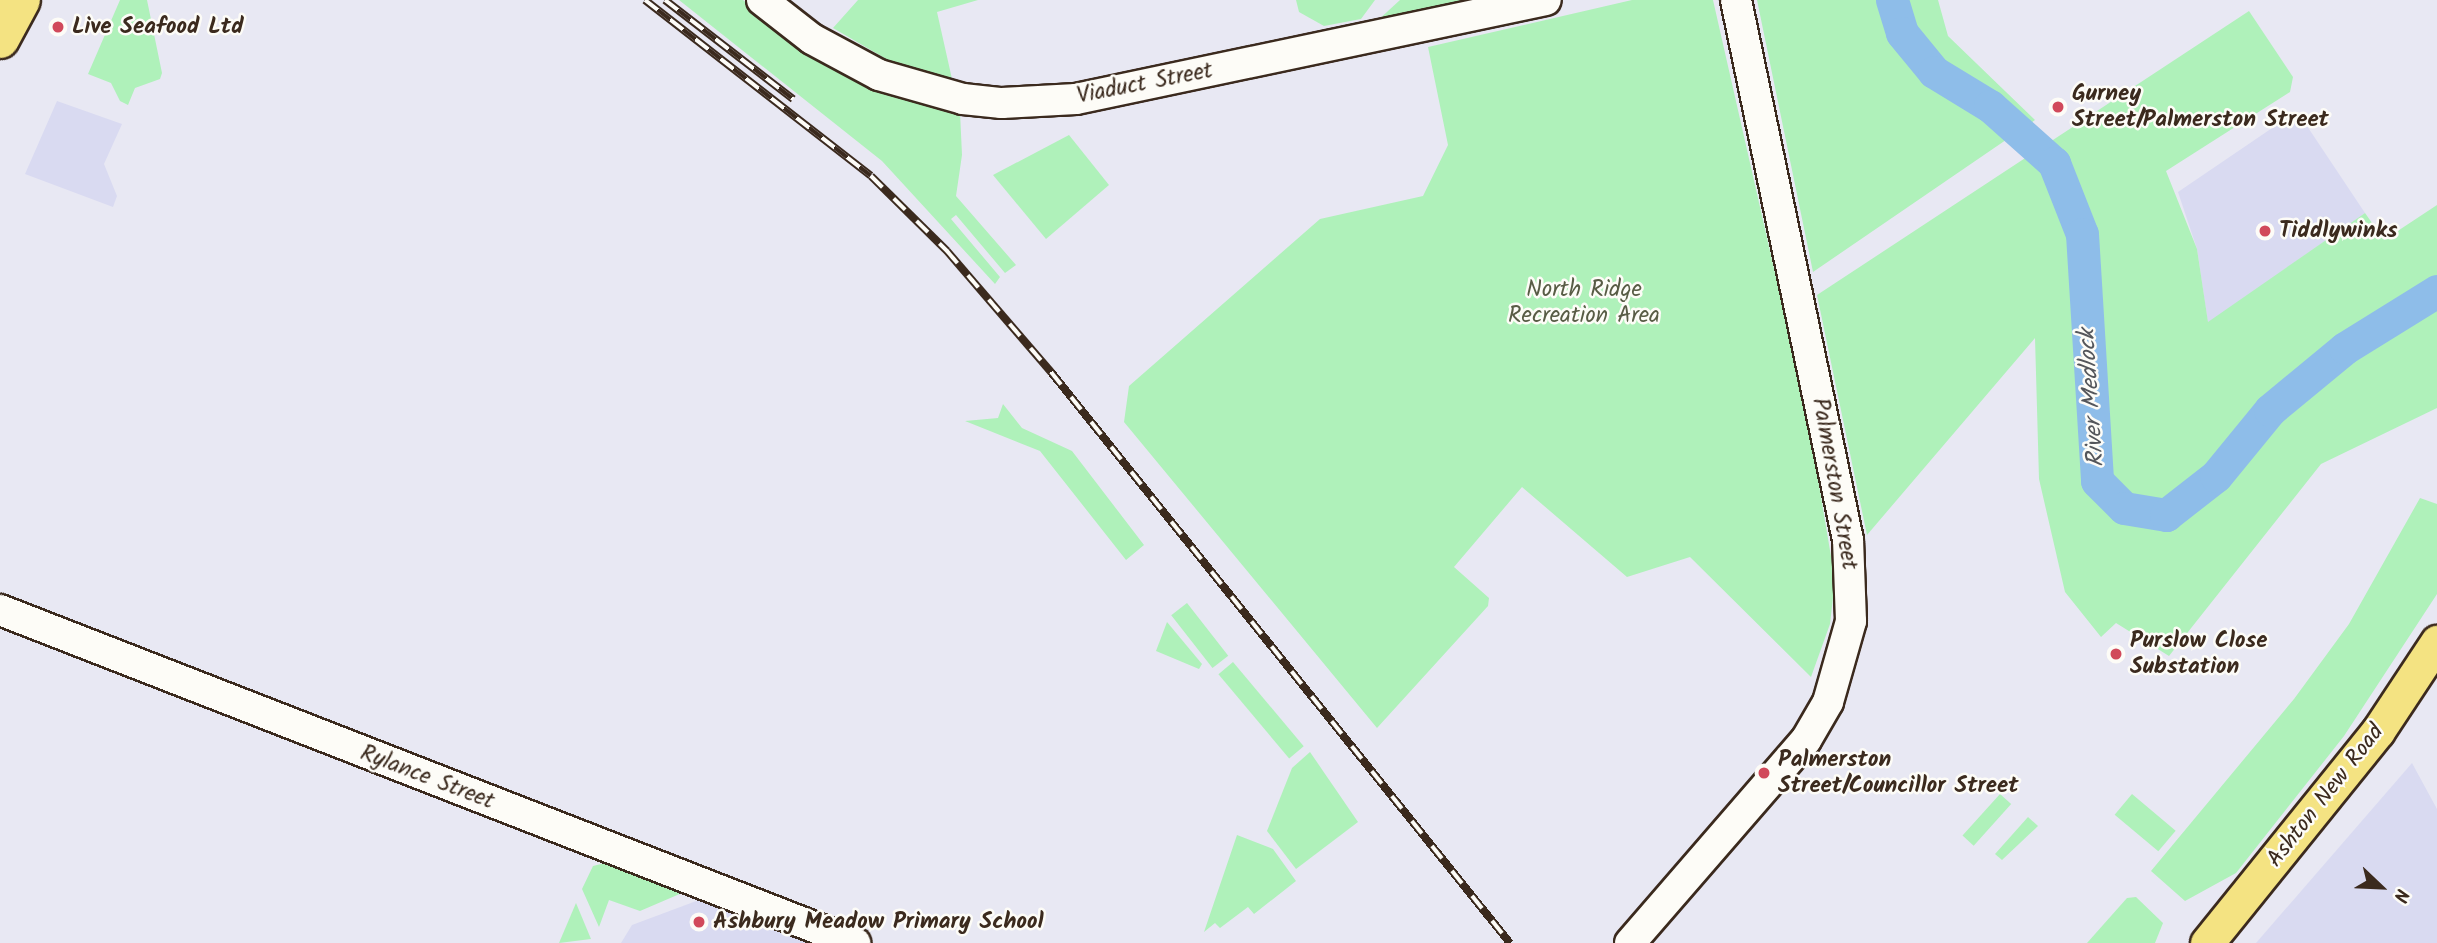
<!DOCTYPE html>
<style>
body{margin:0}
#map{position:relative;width:2437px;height:943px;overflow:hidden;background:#e8e8f3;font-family:Kalam,sans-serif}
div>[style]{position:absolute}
.built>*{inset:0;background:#d9daf1}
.green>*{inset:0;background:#aff1ba;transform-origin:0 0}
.river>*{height:33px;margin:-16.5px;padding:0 16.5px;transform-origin:16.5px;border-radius:16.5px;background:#8ebde9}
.roads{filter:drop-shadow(2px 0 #3b2a1e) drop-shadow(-2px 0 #3b2a1e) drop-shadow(0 2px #3b2a1e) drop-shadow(0 -2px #3b2a1e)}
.secondary>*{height:30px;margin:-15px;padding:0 15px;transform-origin:15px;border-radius:15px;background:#fdfcf7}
.primary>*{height:33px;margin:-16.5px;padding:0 16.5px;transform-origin:16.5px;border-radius:16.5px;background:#f4e382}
.highway>*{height:38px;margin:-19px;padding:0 19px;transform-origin:19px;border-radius:19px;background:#f4e382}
.rail>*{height:8px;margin-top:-4px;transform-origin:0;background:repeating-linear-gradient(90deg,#fdfcf7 0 16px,#3b2a1e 0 32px);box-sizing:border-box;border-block:2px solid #3b2a1e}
.dots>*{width:19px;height:19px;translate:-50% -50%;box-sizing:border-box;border:4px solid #fdfcf7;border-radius:50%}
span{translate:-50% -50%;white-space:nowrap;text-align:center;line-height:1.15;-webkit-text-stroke:5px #fdfcf7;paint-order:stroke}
.poi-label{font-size:23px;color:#3b2a1e;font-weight:700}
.left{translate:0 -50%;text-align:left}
.street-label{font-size:23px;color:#3b2a1e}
.park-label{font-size:23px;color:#585c45}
.water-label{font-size:24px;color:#54565b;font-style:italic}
.north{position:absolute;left:2346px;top:852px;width:70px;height:70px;-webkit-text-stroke:5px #fdfcf7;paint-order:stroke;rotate:113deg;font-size:19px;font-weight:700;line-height:28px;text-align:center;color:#3b2a1e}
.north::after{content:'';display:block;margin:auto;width:24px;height:32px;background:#3b2a1e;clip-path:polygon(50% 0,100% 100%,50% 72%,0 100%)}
</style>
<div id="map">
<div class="built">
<i style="clip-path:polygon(57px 101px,122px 124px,104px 164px,117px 196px,113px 207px,25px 174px)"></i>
<i style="clip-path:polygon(2297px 111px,2365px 213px,2208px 323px,2197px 249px,2178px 192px)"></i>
<i style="clip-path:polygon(2412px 763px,2437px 809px,2437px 943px,2256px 943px)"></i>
<i style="clip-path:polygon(699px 900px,747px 918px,810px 943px,621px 943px,632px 925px)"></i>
</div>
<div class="green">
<i style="clip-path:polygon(120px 0,147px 0,162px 73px,160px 79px,135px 88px,128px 105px,120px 101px,111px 83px,88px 74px)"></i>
<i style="clip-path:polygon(679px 0,743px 0,794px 39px,960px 112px,962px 155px,956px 196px,1016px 265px,1005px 273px,956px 215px,951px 219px,1000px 277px,995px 284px,882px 161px)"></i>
<i style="clip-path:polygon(858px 0,978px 0,937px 12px,952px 79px,888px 60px,833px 28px)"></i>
<i style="clip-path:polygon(1296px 0,1375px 0,1361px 19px,1324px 26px,1299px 12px)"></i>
<i style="clip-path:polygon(1400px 0,1477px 0,1376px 22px)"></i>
<i style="clip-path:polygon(1632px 0,1713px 0,1807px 414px,1835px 580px,1830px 624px,1811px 677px,1690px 557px,1627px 577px,1522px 487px,1454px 567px,1489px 598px,1488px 606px,1377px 728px,1124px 422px,1129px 386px,1320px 219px,1423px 196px,1448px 145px,1428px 47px)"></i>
<i style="clip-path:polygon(1757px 0,1938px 0,1948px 36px,2035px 120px,1813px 272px)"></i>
<i style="clip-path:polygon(2249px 11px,2293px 77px,2290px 92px,2166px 171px,2197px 249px,2208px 322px,2365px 213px,2384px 240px,2437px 205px,2437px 408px,2321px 464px,2169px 656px,2116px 623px,2101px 637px,2065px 592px,2039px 479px,2035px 338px,1867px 535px,1817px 295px)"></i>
<i style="clip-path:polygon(1069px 135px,1109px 185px,1046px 239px,993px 175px)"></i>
<i style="clip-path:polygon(1003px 404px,1022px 428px,1072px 451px,1144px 545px,1126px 560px,1040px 451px,965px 421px,998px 418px)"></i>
<i style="clip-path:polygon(2420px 498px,2437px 504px,2437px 594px,2344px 736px,2236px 873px,2185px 901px,2151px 871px,2294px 699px,2349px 624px)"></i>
<i style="left:1187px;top:603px;width:67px;height:20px;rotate:52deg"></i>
<i style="clip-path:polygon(1167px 622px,1202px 664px,1199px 669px,1156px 651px)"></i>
<i style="left:1233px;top:662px;width:110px;height:19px;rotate:50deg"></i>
<i style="clip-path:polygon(1310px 752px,1358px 822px,1296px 869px,1267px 831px,1292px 768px)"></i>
<i style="left:2000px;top:794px;width:15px;height:56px;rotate:42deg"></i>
<i style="left:2132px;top:794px;width:57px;height:27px;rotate:40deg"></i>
<i style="clip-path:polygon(2028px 817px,2038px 826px,2002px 860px,1995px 854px)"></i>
<i style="clip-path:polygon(1237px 835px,1273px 849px,1296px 881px,1254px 914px,1248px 907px,1220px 928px,1215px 923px,1204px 932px)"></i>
<i style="clip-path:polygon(605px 863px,682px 893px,640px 911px,609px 900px,599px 927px,582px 889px,593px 866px)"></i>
<i style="clip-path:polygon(2136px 897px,2163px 923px,2155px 943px,2087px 943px,2127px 898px)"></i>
<i style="clip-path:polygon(576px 903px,591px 939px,559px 943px)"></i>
</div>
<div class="river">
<i style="left:1892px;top:0;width:34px;rotate:73deg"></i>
<i style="left:1902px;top:33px;width:50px;rotate:50.6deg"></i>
<i style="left:1934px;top:72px;width:66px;rotate:31.3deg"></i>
<i style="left:1990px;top:106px;width:86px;rotate:41.7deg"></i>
<i style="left:2054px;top:163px;width:76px;rotate:68.5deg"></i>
<i style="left:2082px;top:234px;width:247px;rotate:86.5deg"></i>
<i style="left:2097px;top:481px;width:38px;rotate:45deg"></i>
<i style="left:2124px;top:508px;width:43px;rotate:9.5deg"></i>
<i style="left:2166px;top:515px;width:63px;rotate:-38deg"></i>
<i style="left:2216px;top:476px;width:85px;rotate:-50.7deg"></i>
<i style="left:2270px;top:410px;width:97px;rotate:-39.6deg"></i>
<i style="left:2345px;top:348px;width:108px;rotate:-31.8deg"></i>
</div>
<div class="roads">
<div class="secondary">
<i style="left:762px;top:0;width:63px;rotate:38deg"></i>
<i style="left:812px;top:39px;width:76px;rotate:28.2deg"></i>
<i style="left:879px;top:75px;width:87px;rotate:15.9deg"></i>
<i style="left:963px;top:99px;width:39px;rotate:6deg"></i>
<i style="left:1002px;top:103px;width:74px;rotate:-3.1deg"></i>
<i style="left:1076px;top:99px;width:480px;rotate:-11.9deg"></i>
<i style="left:0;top:610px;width:918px;rotate:21.28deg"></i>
<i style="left:1630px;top:943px;width:269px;rotate:-49.1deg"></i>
<i style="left:1806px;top:740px;width:44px;rotate:-59.9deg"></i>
<i style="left:1828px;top:702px;width:84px;rotate:-74.1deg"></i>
<i style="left:1851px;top:621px;width:81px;rotate:-92.1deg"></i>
<i style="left:1848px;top:540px;width:551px;rotate:-101.72deg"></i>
</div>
<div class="primary">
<i style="left:2207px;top:943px;width:272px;rotate:-51.1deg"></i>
<i style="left:2378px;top:731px;width:107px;rotate:-56.5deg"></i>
</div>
<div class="highway">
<i style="left:0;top:39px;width:44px;rotate:-61.7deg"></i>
</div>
</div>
<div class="rail">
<i style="left:645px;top:0;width:286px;rotate:37.9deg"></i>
<i style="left:871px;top:176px;width:107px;rotate:44.6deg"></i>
<i style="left:947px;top:251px;width:160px;rotate:49.3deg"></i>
<i style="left:1051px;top:372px;width:733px;rotate:51.21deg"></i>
<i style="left:665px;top:0;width:162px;rotate:37.7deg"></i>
</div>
<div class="dots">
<i style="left:58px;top:27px;background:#d1495b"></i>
<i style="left:2058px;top:107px;background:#d1495b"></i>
<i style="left:2265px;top:231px;background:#d1495b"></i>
<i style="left:2116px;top:654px;background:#d1495b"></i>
<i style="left:1764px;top:773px;background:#d1495b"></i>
<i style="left:699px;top:922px;background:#d1495b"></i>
</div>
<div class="poi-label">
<span class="left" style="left:72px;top:27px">Live Seafood Ltd</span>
<span class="left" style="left:2072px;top:107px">Gurney<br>Street/Palmerston Street</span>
<span class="left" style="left:2279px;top:231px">Tiddlywinks</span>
<span class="left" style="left:2130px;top:654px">Purslow Close<br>Substation</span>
<span class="left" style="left:1778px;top:773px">Palmerston<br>Street/Councillor Street</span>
<span class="left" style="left:713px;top:922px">Ashbury Meadow Primary School</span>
</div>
<div class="street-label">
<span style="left:1145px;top:84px;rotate:-11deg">Viaduct Street</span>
<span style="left:1834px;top:484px;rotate:80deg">Palmerston Street</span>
<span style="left:427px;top:778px;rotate:21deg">Rylance Street</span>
<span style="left:2326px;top:796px;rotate:-52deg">Ashton New Road</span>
</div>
<div class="park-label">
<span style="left:1584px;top:303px">North Ridge<br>Recreation Area</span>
</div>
<div class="water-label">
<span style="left:2092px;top:398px;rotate:-94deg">River Medlock</span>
</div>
<div class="north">N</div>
</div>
